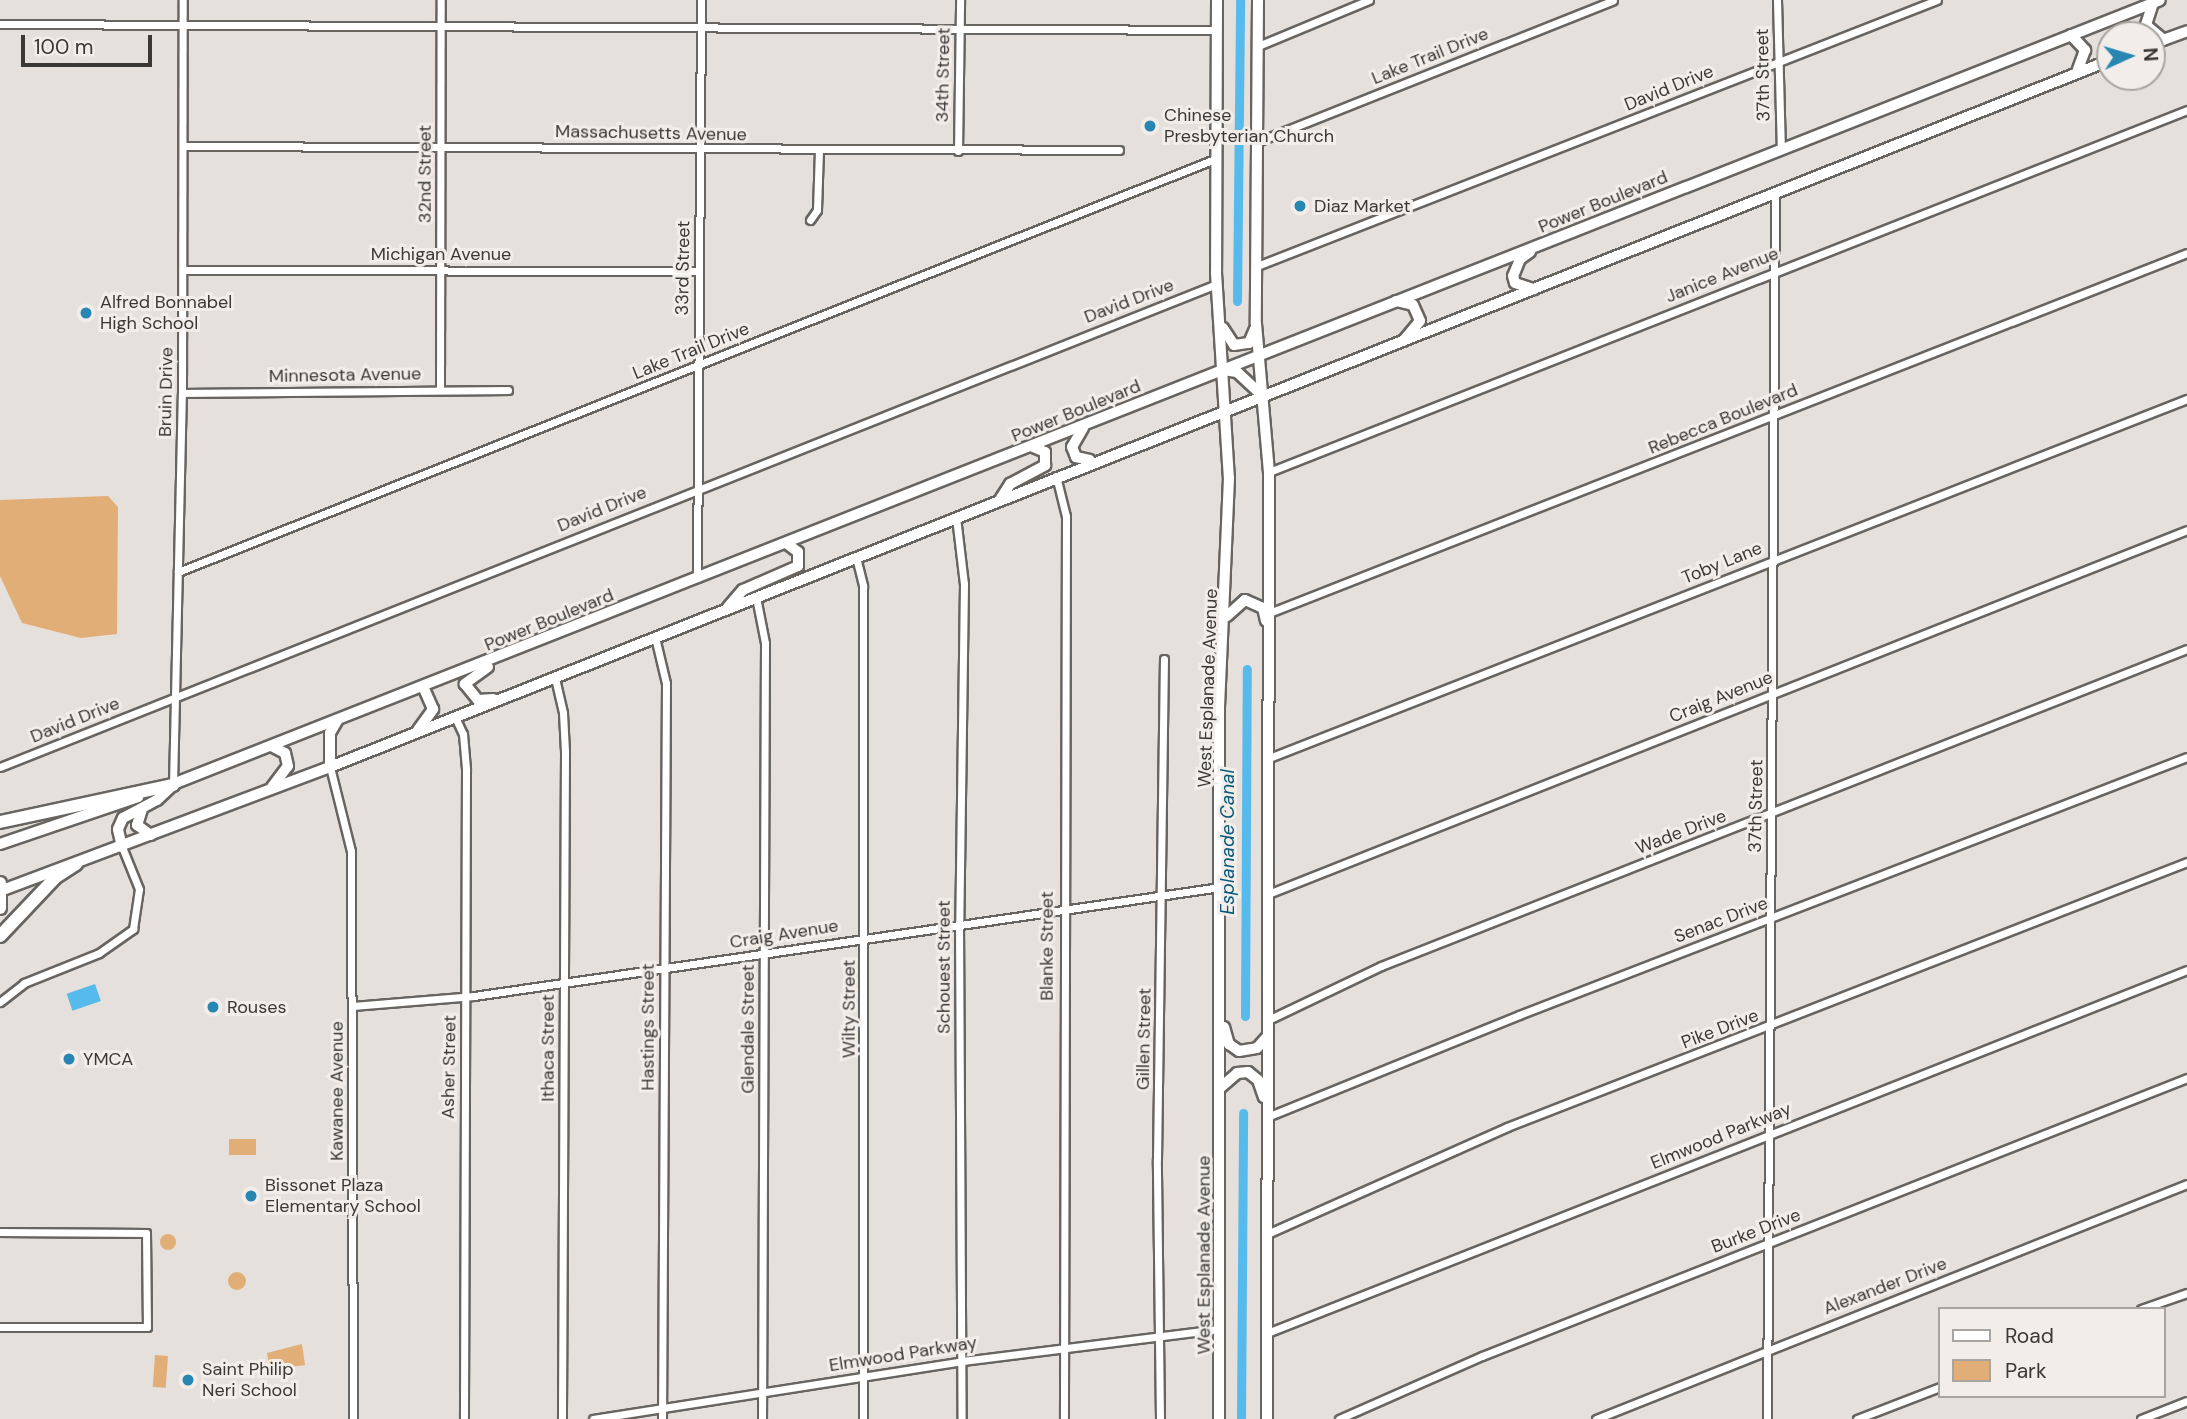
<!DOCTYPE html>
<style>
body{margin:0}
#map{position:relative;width:2187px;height:1419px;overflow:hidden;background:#e5e0db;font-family:"DM Sans",sans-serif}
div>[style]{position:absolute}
.green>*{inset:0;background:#e1ae78;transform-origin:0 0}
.round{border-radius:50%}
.water>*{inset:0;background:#57baec;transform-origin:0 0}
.canal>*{height:9px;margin:-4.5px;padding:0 4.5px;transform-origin:4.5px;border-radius:4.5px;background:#57baec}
.roads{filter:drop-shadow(2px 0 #686460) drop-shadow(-2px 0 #686460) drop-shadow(0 2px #686460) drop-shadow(0 -2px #686460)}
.street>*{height:7px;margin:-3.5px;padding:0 3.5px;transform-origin:3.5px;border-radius:3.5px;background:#fff}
.secondary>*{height:10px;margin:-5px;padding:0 5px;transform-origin:5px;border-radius:5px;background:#fff}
.highway>*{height:12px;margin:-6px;padding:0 6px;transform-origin:6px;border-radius:6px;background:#fff}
.dots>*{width:19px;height:19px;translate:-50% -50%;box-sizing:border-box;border:4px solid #f2ede9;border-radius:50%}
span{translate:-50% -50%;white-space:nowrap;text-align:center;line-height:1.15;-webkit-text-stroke:6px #f2ede9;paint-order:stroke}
.street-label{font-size:18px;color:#3a3836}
.poi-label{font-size:18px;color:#3a3836}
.left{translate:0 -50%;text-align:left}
.water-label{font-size:19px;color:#045879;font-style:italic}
.legend{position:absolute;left:1938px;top:1307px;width:228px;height:91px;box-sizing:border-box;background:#f2ede9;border:2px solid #a8a5a1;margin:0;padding:9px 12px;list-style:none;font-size:21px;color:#3a3836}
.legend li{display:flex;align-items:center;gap:14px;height:35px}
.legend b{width:35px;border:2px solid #a8a5a1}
.north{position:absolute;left:2096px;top:21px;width:70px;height:70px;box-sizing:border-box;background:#f2ede9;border:2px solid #a8a5a1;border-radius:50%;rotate:86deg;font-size:19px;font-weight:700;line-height:28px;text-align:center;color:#3a3836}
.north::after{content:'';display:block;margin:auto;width:24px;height:32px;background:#2886b2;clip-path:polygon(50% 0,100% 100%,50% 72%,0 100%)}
.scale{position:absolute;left:21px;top:35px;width:131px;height:32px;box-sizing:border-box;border:4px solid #3a3836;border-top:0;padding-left:9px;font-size:21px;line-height:24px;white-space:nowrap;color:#3a3836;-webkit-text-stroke:5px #f2ede9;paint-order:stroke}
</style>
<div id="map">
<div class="green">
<i style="clip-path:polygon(108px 496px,118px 507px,117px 634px,81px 638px,22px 623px,0 576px,0 500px)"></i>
<i style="left:229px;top:1139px;width:27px;height:16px"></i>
<i class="round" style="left:160px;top:1234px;width:16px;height:16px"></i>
<i class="round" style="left:228px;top:1272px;width:18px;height:18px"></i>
<i style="clip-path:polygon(302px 1344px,305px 1365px,270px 1370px,267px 1353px)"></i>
<i style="left:155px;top:1355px;width:13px;height:32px;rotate:4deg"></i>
</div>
<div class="water">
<i style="left:95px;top:984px;width:18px;height:30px;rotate:71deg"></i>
</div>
<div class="canal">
<i style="left:1237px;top:301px;width:301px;rotate:-89.4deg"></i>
<i style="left:1245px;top:1016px;width:347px;rotate:-89.7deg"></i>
<i style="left:1241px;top:1419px;width:306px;rotate:-89.6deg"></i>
</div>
<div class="roads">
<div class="street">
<i style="left:1777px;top:0;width:149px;rotate:88.5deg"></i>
<i style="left:0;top:24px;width:1217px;rotate:0.28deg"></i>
<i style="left:1258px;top:46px;width:120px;rotate:-22.5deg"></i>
<i style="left:1257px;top:142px;width:383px;rotate:-21.7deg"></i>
<i style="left:183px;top:146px;width:936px;rotate:0.24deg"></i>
<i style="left:958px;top:151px;width:151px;rotate:-89.2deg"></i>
<i style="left:810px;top:220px;width:12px;rotate:-55deg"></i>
<i style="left:817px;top:210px;width:60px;rotate:-88.1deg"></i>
<i style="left:1257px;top:266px;width:730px;rotate:-21.36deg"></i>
<i style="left:183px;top:270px;width:516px;rotate:0.11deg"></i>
<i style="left:440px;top:390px;width:390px;rotate:-89.9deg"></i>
<i style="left:182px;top:393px;width:326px;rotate:-0.5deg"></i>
<i style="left:1269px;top:472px;width:987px;rotate:-21.52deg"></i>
<i style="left:1056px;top:476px;width:41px;rotate:76deg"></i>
<i style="left:1066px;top:516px;width:903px;rotate:90.13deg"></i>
<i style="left:956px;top:517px;width:67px;rotate:83.2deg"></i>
<i style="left:964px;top:584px;width:339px;rotate:90.8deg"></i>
<i style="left:959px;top:923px;width:496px;rotate:89.7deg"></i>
<i style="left:856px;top:557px;width:30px;rotate:76deg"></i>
<i style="left:863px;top:586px;width:833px;rotate:90deg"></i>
<i style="left:178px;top:572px;width:1116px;rotate:-21.72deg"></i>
<i style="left:697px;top:578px;width:578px;rotate:-89.6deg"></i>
<i style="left:756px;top:597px;width:47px;rotate:78.9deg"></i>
<i style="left:765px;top:643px;width:776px;rotate:90.22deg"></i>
<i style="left:1269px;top:613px;width:986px;rotate:-21.41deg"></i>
<i style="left:655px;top:637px;width:47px;rotate:76.6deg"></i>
<i style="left:666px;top:683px;width:736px;rotate:90.31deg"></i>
<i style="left:555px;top:678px;width:36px;rotate:77deg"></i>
<i style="left:563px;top:713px;width:39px;rotate:87deg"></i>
<i style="left:565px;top:752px;width:667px;rotate:90.26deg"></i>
<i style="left:455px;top:717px;width:19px;rotate:65deg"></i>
<i style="left:463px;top:734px;width:36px;rotate:85deg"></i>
<i style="left:466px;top:770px;width:649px;rotate:90.18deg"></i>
<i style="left:1269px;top:758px;width:986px;rotate:-21.36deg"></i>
<i style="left:0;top:767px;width:1309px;rotate:-21.65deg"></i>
<i style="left:330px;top:767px;width:87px;rotate:76deg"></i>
<i style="left:351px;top:851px;width:568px;rotate:89.8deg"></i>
<i style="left:173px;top:785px;width:392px;rotate:-88.7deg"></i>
<i style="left:182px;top:393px;width:393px;rotate:-89.9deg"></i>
<i style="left:1268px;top:894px;width:988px;rotate:-21.61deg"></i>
<i style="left:0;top:1002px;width:31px;rotate:-38deg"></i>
<i style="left:24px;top:983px;width:81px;rotate:-21.8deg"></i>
<i style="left:99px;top:953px;width:42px;rotate:-35.2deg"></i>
<i style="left:133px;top:929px;width:40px;rotate:-81.5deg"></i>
<i style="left:139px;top:889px;width:45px;rotate:-112deg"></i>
<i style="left:353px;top:1006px;width:121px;rotate:-4.7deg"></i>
<i style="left:474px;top:996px;width:754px;rotate:-8.31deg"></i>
<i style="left:1268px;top:1020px;width:125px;rotate:-25.5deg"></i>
<i style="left:1381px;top:966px;width:866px;rotate:-21.47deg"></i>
<i style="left:1267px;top:1117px;width:272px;rotate:-22deg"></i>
<i style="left:1519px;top:1015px;width:716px;rotate:-21.12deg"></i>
<i style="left:0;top:1232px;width:146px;rotate:0.4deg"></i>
<i style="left:146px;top:1233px;width:94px;rotate:89.4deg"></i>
<i style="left:147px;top:1327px;width:147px;rotate:180deg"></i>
<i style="left:1267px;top:1234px;width:263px;rotate:-24deg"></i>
<i style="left:1507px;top:1127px;width:730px;rotate:-21.29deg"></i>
<i style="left:2141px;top:1309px;width:49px;rotate:-19.2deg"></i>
<i style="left:1267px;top:1333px;width:989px;rotate:-21.53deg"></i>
<i style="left:593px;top:1419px;width:374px;rotate:-8.9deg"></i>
<i style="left:962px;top:1361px;width:259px;rotate:-7.1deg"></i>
<i style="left:1160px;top:1419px;width:260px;rotate:-90.7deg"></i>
<i style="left:1157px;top:1159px;width:500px;rotate:-89.2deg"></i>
<i style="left:1339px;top:1419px;width:156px;rotate:-23.8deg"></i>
<i style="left:1482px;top:1356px;width:758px;rotate:-21.52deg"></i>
<i style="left:1596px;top:1419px;width:636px;rotate:-21.68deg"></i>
<i style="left:1767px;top:1419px;width:1225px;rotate:-89.63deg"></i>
<i style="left:1857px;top:1419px;width:89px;rotate:-21.1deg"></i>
<i style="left:2141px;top:1419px;width:49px;rotate:-21.4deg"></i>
</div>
<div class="secondary">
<i style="left:1217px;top:0;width:273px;rotate:90.2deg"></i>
<i style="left:1216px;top:273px;width:205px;rotate:86.4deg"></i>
<i style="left:1229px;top:478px;width:230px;rotate:92.5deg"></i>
<i style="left:1219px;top:708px;width:711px;rotate:90deg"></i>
<i style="left:1258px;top:0;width:324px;rotate:90.4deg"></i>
<i style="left:1256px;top:324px;width:149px;rotate:85deg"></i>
<i style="left:1269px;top:472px;width:947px;rotate:90.12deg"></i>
<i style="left:2153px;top:3px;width:23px;rotate:108deg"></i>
<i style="left:2146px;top:25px;width:23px;rotate:40deg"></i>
<i style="left:2071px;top:35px;width:21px;rotate:47deg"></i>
<i style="left:2085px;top:50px;width:23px;rotate:110deg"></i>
<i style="left:2152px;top:44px;width:37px;rotate:-20deg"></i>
<i style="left:1530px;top:252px;width:12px;rotate:145deg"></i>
<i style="left:1520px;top:259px;width:18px;rotate:112deg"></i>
<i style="left:1513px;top:276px;width:7px;rotate:74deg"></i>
<i style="left:1515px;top:283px;width:20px;rotate:18deg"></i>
<i style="left:1396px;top:301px;width:17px;rotate:13deg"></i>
<i style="left:1413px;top:305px;width:17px;rotate:66deg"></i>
<i style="left:1420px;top:321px;width:26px;rotate:130deg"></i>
<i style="left:1223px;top:328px;width:20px;rotate:57deg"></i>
<i style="left:1234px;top:345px;width:15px;rotate:-8deg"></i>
<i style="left:1249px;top:343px;width:15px;rotate:-67deg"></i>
<i style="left:1223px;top:370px;width:14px;rotate:8deg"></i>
<i style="left:1237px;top:372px;width:34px;rotate:43deg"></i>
<i style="left:1083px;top:428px;width:22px;rotate:120deg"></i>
<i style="left:1072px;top:447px;width:11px;rotate:68deg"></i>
<i style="left:1076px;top:457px;width:14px;rotate:12deg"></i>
<i style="left:1001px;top:498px;width:17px;rotate:-57deg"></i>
<i style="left:1010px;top:484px;width:40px;rotate:-28deg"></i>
<i style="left:1045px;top:465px;width:13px;rotate:-90deg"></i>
<i style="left:1045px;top:452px;width:15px;rotate:-157deg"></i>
<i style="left:728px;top:607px;width:23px;rotate:-49deg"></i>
<i style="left:743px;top:590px;width:60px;rotate:-23.6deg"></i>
<i style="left:798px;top:566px;width:14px;rotate:-90deg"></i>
<i style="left:798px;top:552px;width:15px;rotate:-143deg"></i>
<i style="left:1227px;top:616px;width:24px;rotate:-42deg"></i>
<i style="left:1245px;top:600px;width:20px;rotate:24deg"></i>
<i style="left:1263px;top:608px;width:13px;rotate:77deg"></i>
<i style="left:488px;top:667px;width:29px;rotate:144deg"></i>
<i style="left:465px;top:684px;width:21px;rotate:51deg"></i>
<i style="left:478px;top:700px;width:15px;rotate:-4deg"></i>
<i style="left:418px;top:730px;width:26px;rotate:-54deg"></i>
<i style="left:433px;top:709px;width:24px;rotate:-114deg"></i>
<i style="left:330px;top:767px;width:34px;rotate:-90deg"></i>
<i style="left:330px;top:733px;width:14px;rotate:-60deg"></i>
<i style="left:168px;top:786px;width:2141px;rotate:-21.53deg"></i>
<i style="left:272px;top:787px;width:26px;rotate:-53deg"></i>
<i style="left:288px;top:766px;width:13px;rotate:-103deg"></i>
<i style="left:285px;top:753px;width:13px;rotate:-153deg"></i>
<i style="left:142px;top:809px;width:17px;rotate:107deg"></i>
<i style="left:137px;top:825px;width:17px;rotate:36deg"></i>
<i style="left:0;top:844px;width:146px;rotate:-18.8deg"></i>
<i style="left:122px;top:847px;width:18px;rotate:-103deg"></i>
<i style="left:118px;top:829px;width:12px;rotate:-66deg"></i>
<i style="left:123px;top:818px;width:38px;rotate:-28deg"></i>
<i style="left:157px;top:800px;width:21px;rotate:-43deg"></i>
<i style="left:0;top:891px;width:353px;rotate:-20.6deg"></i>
<i style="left:330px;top:767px;width:1915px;rotate:-21.66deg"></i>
<i style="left:1224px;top:1027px;width:18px;rotate:74deg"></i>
<i style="left:1229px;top:1044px;width:12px;rotate:35deg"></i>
<i style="left:1239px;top:1051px;width:18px;rotate:-9deg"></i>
<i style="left:1257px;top:1048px;width:15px;rotate:-48deg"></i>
<i style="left:1220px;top:1088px;width:23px;rotate:-41deg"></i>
<i style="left:1237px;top:1073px;width:11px;rotate:-5deg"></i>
<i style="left:1248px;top:1072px;width:13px;rotate:39deg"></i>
<i style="left:1258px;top:1080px;width:18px;rotate:71deg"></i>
</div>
<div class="highway">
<i style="left:0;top:822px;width:177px;rotate:-12.1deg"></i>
<i style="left:0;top:883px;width:25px;rotate:90deg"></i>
<i style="left:0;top:936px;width:81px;rotate:-46.5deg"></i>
<i style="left:56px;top:877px;width:24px;rotate:-33deg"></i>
</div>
</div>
<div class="dots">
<i style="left:1150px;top:126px;background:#2886b2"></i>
<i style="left:1300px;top:206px;background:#2886b2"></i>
<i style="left:86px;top:313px;background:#2886b2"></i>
<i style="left:213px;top:1007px;background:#2886b2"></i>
<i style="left:69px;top:1059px;background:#2886b2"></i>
<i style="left:251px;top:1196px;background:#2886b2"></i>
<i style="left:188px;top:1380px;background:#2886b2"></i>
</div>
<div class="street-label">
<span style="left:1430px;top:56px;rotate:-22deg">Lake Trail Drive</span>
<span style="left:943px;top:75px;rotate:-89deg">34th Street</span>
<span style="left:1763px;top:75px;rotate:-91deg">37th Street</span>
<span style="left:1669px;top:88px;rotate:-22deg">David Drive</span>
<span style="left:651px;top:133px;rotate:1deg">Massachusetts Avenue</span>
<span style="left:425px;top:174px;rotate:-90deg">32nd Street</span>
<span style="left:1603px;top:202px;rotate:-22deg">Power Boulevard</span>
<span style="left:441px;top:254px">Michigan Avenue</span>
<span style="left:683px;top:268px;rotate:-89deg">33rd Street</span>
<span style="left:1722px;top:275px;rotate:-22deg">Janice Avenue</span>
<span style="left:1129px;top:301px;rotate:-21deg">David Drive</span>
<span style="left:691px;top:351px;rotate:-22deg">Lake Trail Drive</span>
<span style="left:345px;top:375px;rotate:-1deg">Minnesota Avenue</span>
<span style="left:166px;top:392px;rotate:-89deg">Bruin Drive</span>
<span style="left:1076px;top:411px;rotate:-22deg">Power Boulevard</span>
<span style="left:1723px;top:419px;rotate:-22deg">Rebecca Boulevard</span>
<span style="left:602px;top:509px;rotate:-22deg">David Drive</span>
<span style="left:1722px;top:563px;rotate:-22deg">Toby Lane</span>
<span style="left:549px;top:620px;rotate:-22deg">Power Boulevard</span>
<span style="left:1208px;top:688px;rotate:-88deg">West Esplanade Avenue</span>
<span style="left:1721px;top:697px;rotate:-22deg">Craig Avenue</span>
<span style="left:75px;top:720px;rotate:-22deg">David Drive</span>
<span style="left:1756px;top:806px;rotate:-89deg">37th Street</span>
<span style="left:1681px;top:832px;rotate:-21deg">Wade Drive</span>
<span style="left:1721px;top:920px;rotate:-21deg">Senac Drive</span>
<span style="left:784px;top:934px;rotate:-9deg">Craig Avenue</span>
<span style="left:1047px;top:946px;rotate:-90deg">Blanke Street</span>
<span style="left:944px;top:967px;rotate:-90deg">Schouest Street</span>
<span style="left:849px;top:1009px;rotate:-90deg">Wilty Street</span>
<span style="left:648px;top:1027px;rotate:-90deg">Hastings Street</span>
<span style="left:748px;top:1029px;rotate:-90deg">Glendale Street</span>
<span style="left:1720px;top:1029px;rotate:-21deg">Pike Drive</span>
<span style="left:1144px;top:1039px;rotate:-89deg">Gillen Street</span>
<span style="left:548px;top:1048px;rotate:-90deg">Ithaca Street</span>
<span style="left:449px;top:1067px;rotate:-89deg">Asher Street</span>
<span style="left:337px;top:1091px;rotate:-90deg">Kawanee Avenue</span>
<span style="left:1721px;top:1136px;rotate:-22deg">Elmwood Parkway</span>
<span style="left:1756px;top:1231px;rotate:-21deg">Burke Drive</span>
<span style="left:1204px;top:1255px;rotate:-90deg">West Esplanade Avenue</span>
<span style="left:1885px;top:1286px;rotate:-21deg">Alexander Drive</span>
<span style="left:903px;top:1354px;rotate:-9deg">Elmwood Parkway</span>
</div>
<div class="poi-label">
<span class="left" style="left:1164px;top:126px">Chinese<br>Presbyterian Church</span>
<span class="left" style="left:1314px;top:206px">Diaz Market</span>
<span class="left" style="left:100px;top:313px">Alfred Bonnabel<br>High School</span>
<span class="left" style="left:227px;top:1007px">Rouses</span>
<span class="left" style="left:83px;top:1059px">YMCA</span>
<span class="left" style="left:265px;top:1196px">Bissonet Plaza<br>Elementary School</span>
<span class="left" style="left:202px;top:1380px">Saint Philip<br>Neri School</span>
</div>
<div class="water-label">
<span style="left:1228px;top:842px;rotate:-90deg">Esplanade Canal</span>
</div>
<ul class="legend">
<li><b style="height:9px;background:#fff"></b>Road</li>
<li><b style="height:19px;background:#e1ae78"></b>Park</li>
</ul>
<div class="north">N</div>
<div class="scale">100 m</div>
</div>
